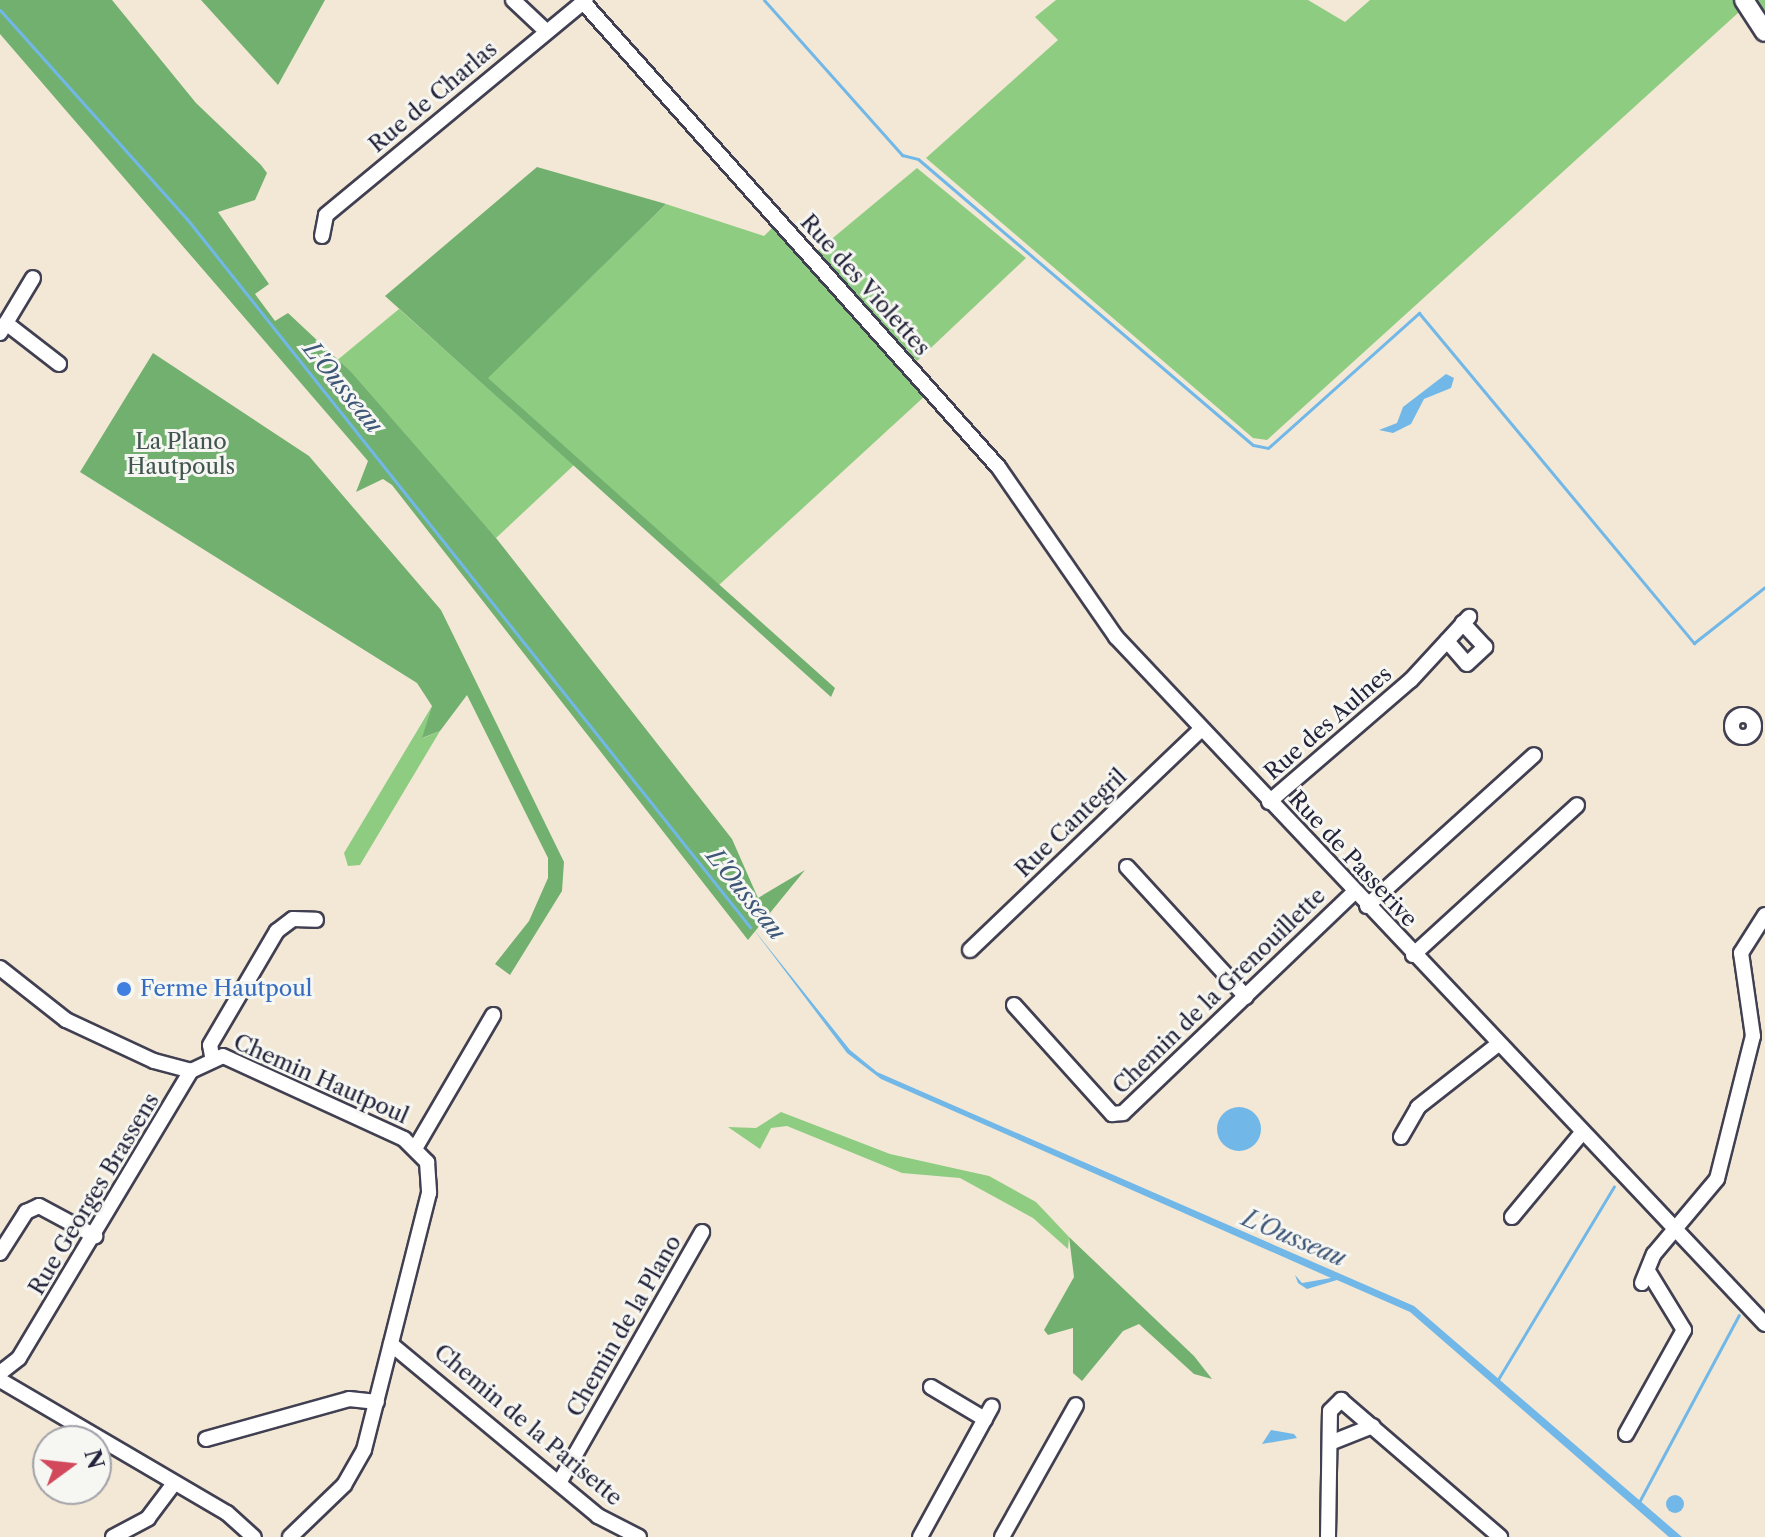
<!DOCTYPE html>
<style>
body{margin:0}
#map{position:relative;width:1765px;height:1537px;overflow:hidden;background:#f3e8d5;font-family:"Libre Caslon Text",serif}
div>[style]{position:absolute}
.green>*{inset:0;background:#8ecc82}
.forest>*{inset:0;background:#72b070}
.water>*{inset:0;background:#71b8e8}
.round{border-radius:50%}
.stream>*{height:3px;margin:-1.5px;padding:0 1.5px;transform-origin:1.5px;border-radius:1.5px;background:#71b8e8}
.roads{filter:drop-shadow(2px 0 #414052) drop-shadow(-2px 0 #414052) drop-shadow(0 2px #414052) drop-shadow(0 -2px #414052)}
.minor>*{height:14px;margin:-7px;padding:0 7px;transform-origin:7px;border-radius:7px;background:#fff}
.minor>.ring{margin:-7px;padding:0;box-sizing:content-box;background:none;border:14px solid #fff;border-radius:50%}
.major>*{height:18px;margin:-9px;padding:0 9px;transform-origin:9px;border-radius:9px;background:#fff}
.dots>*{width:22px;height:22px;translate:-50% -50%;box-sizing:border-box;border:4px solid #f6f6f2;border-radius:50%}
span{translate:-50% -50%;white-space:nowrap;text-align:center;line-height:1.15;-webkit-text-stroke:6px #f6f6f2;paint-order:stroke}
.street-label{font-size:22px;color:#22223b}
.park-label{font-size:22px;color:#425550}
.shop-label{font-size:22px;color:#366cbe}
.left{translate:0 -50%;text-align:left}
.water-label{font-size:24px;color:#3e5678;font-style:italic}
.north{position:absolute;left:32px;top:1425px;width:80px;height:80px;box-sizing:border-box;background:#f6f6f2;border:2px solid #a1a1a9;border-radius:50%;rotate:75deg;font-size:22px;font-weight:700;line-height:32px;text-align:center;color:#22223b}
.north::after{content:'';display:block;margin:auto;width:28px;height:36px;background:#d1495b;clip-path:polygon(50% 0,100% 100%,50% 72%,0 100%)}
</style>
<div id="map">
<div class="green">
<i style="clip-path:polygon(1056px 0,1308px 0,1345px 22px,1370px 0,1765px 0,1765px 10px,1738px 13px,1267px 440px,1253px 438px,926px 158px,1058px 40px,1035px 17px)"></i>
<i style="clip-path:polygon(917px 168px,1026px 258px,917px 361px,816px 252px)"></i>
<i style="clip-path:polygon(666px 204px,764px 236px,774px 226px,926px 395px,719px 585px,487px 378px)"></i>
<i style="clip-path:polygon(399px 309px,574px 465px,496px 538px,335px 362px)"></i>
<i style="clip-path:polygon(432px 706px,423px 738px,440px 731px,360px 865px,348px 866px,344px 853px)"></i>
<i style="clip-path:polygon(781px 1112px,890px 1154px,989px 1176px,1036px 1202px,1069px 1237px,1068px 1249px,1033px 1218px,960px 1178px,902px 1173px,787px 1126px,771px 1128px,760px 1149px,728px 1127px,756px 1128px)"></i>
</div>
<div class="forest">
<i style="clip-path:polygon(0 0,112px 0,196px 103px,261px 165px,267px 173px,255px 200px,218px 212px,269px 284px,255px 294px,275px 321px,288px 313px,351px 372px,496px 538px,732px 839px,758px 898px,805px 870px,748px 940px,392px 485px,383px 479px,356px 492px,368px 461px,0 34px)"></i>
<i style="clip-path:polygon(201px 0,325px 0,278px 85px)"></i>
<i style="clip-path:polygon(537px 167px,666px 204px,488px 378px,835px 688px,831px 697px,385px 296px)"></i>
<i style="clip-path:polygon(153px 353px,309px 456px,441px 610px,564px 862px,562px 891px,510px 975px,495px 964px,529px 921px,548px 878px,548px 858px,467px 695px,440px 731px,422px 738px,432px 706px,417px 683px,80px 472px)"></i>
<i style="clip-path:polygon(1069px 1237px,1194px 1356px,1212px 1379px,1194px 1374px,1139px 1324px,1123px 1331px,1082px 1381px,1073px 1373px,1073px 1328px,1048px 1335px,1044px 1330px,1074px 1277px)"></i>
</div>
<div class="water">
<i style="clip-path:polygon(1446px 374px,1454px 378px,1451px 388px,1424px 399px,1411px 424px,1393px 433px,1379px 430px,1397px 423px,1403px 407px)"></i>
<i style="clip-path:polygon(751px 926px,850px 1050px,877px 1072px,1414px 1306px,1682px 1537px,1669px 1537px,1410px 1312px,1337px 1280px,1307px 1289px,1298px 1283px,1295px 1275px,1302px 1283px,1331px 1278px,881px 1079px,847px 1053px)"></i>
<i class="round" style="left:1217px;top:1107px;width:44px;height:44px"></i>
<i style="clip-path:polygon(1271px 1430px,1294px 1434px,1297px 1438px,1262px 1444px)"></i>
<i class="round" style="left:1666px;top:1495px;width:18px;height:18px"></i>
</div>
<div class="stream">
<i style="left:764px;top:0;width:208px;rotate:48.3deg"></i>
<i style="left:902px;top:155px;width:16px;rotate:14deg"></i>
<i style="left:918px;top:159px;width:440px;rotate:40.5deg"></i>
<i style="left:1253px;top:445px;width:15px;rotate:11deg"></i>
<i style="left:1268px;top:448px;width:203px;rotate:-41.8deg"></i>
<i style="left:1419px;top:313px;width:430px;rotate:50.2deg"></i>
<i style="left:1694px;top:643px;width:90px;rotate:-38.3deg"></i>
<i style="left:0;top:10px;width:280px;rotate:48.2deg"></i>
<i style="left:187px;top:219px;width:905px;rotate:51.51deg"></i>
<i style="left:1497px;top:1381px;width:227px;rotate:-59deg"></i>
<i style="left:1639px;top:1502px;width:212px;rotate:-61.9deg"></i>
</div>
<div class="roads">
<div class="minor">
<i style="left:513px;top:0;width:45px;rotate:43.2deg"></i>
<i style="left:583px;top:2px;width:625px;rotate:48.24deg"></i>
<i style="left:999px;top:468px;width:206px;rotate:55.3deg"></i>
<i style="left:1116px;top:637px;width:945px;rotate:46.63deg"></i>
<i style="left:322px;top:236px;width:21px;rotate:-79deg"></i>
<i style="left:326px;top:215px;width:337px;rotate:-39.6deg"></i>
<i style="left:6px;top:323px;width:67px;rotate:37.7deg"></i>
<i style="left:0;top:333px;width:64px;rotate:-59deg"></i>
<i style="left:1447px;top:641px;width:30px;rotate:49deg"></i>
<i style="left:1467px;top:664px;width:25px;rotate:-43deg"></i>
<i style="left:1485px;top:647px;width:33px;rotate:-133deg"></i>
<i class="ring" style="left:1732px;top:715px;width:8px;height:8px"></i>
<i style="left:1269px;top:802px;width:187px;rotate:-40.7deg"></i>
<i style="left:1411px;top:680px;width:86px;rotate:-47.4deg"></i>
<i style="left:1127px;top:867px;width:176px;rotate:47.5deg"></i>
<i style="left:1367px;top:906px;width:225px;rotate:-42.1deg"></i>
<i style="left:970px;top:950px;width:320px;rotate:-43.7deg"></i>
<i style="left:1413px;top:955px;width:222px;rotate:-42.4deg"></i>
<i style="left:0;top:968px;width:84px;rotate:38.2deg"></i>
<i style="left:66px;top:1020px;width:97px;rotate:25deg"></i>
<i style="left:154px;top:1061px;width:38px;rotate:15deg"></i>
<i style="left:191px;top:1071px;width:35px;rotate:-25deg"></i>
<i style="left:223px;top:1056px;width:199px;rotate:24.6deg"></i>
<i style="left:404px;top:1139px;width:33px;rotate:45deg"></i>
<i style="left:427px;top:1162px;width:31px;rotate:86deg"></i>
<i style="left:429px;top:1193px;width:265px;rotate:104.2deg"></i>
<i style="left:364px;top:1450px;width:40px;rotate:119.7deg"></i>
<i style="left:344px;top:1485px;width:75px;rotate:136.1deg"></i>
<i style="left:1014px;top:1005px;width:147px;rotate:48deg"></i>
<i style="left:1112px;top:1114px;width:11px;rotate:-5deg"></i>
<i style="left:1123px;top:1113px;width:320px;rotate:-43.7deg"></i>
<i style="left:212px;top:1056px;width:11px;rotate:-100deg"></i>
<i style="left:210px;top:1045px;width:132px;rotate:-59.6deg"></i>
<i style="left:277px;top:931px;width:20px;rotate:-37deg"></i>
<i style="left:293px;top:919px;width:23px;rotate:2deg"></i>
<i style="left:1401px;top:1137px;width:34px;rotate:-60deg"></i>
<i style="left:1418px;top:1107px;width:100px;rotate:-38.1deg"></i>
<i style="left:416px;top:1147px;width:153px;rotate:-59.7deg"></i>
<i style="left:1512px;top:1217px;width:107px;rotate:-50.3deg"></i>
<i style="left:0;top:1253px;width:49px;rotate:-57.6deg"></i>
<i style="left:26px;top:1212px;width:14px;rotate:-25deg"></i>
<i style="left:39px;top:1206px;width:64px;rotate:28.2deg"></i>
<i style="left:1642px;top:1283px;width:31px;rotate:-68deg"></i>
<i style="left:1654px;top:1254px;width:98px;rotate:-50deg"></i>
<i style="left:1717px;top:1179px;width:147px;rotate:-75.9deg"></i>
<i style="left:1753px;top:1036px;width:84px;rotate:-98.2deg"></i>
<i style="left:1741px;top:953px;width:45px;rotate:-57.7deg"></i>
<i style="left:391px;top:1344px;width:269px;rotate:39.7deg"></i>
<i style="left:598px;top:1516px;width:46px;rotate:27.1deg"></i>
<i style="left:0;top:1373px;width:24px;rotate:-38deg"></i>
<i style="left:19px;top:1358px;width:335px;rotate:-59.1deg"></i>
<i style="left:0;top:1380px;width:263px;rotate:30.4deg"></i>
<i style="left:227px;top:1513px;width:36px;rotate:42deg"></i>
<i style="left:931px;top:1387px;width:63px;rotate:30.7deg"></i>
<i style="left:1626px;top:1434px;width:119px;rotate:-60.9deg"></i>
<i style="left:1684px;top:1330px;width:69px;rotate:-121.4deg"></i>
<i style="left:206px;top:1439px;width:148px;rotate:-15.6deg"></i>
<i style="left:349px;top:1399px;width:28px;rotate:6deg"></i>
<i style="left:1330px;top:1443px;width:46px;rotate:-21.6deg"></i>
<i style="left:559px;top:1483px;width:289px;rotate:-60.3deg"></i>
<i style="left:113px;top:1537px;width:40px;rotate:-28deg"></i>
<i style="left:148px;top:1518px;width:40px;rotate:-53deg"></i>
<i style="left:920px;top:1537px;width:149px;rotate:-61.2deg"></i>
<i style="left:1002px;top:1537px;width:151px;rotate:-60.7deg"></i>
<i style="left:1328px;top:1537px;width:126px;rotate:-89.1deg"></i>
<i style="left:1330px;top:1411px;width:16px;rotate:-45deg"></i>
<i style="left:1341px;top:1400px;width:210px;rotate:40.7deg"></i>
</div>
<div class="major">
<i style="left:1744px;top:0;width:38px;rotate:57deg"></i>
</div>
</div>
<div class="dots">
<i style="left:124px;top:989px;background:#3f7fe0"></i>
</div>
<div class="street-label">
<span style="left:433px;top:97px;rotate:-40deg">Rue de Charlas</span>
<span style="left:865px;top:285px;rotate:48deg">Rue des Violettes</span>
<span style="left:1328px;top:723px;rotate:-41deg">Rue des Aulnes</span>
<span style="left:1071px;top:823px;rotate:-44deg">Rue Cantegril</span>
<span style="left:1353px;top:859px;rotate:47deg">Rue de Passerive</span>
<span style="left:1219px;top:991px;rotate:-44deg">Chemin de la Grenouillette</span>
<span style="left:321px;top:1079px;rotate:24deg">Chemin Hautpoul</span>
<span style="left:94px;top:1194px;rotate:-59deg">Rue Georges Brassens</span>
<span style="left:624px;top:1326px;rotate:-60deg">Chemin de la Plano</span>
<span style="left:528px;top:1425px;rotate:40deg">Chemin de la Parisette</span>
</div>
<div class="park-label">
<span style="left:181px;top:454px">La Plano<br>Hautpouls</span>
</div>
<div class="shop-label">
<span class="left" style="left:140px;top:989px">Ferme Hautpoul</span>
</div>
<div class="water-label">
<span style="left:343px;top:387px;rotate:51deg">L'Ousseau</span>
<span style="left:746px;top:894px;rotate:51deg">L'Ousseau</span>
<span style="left:1294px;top:1238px;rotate:23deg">L'Ousseau</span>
</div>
<div class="north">N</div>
</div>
